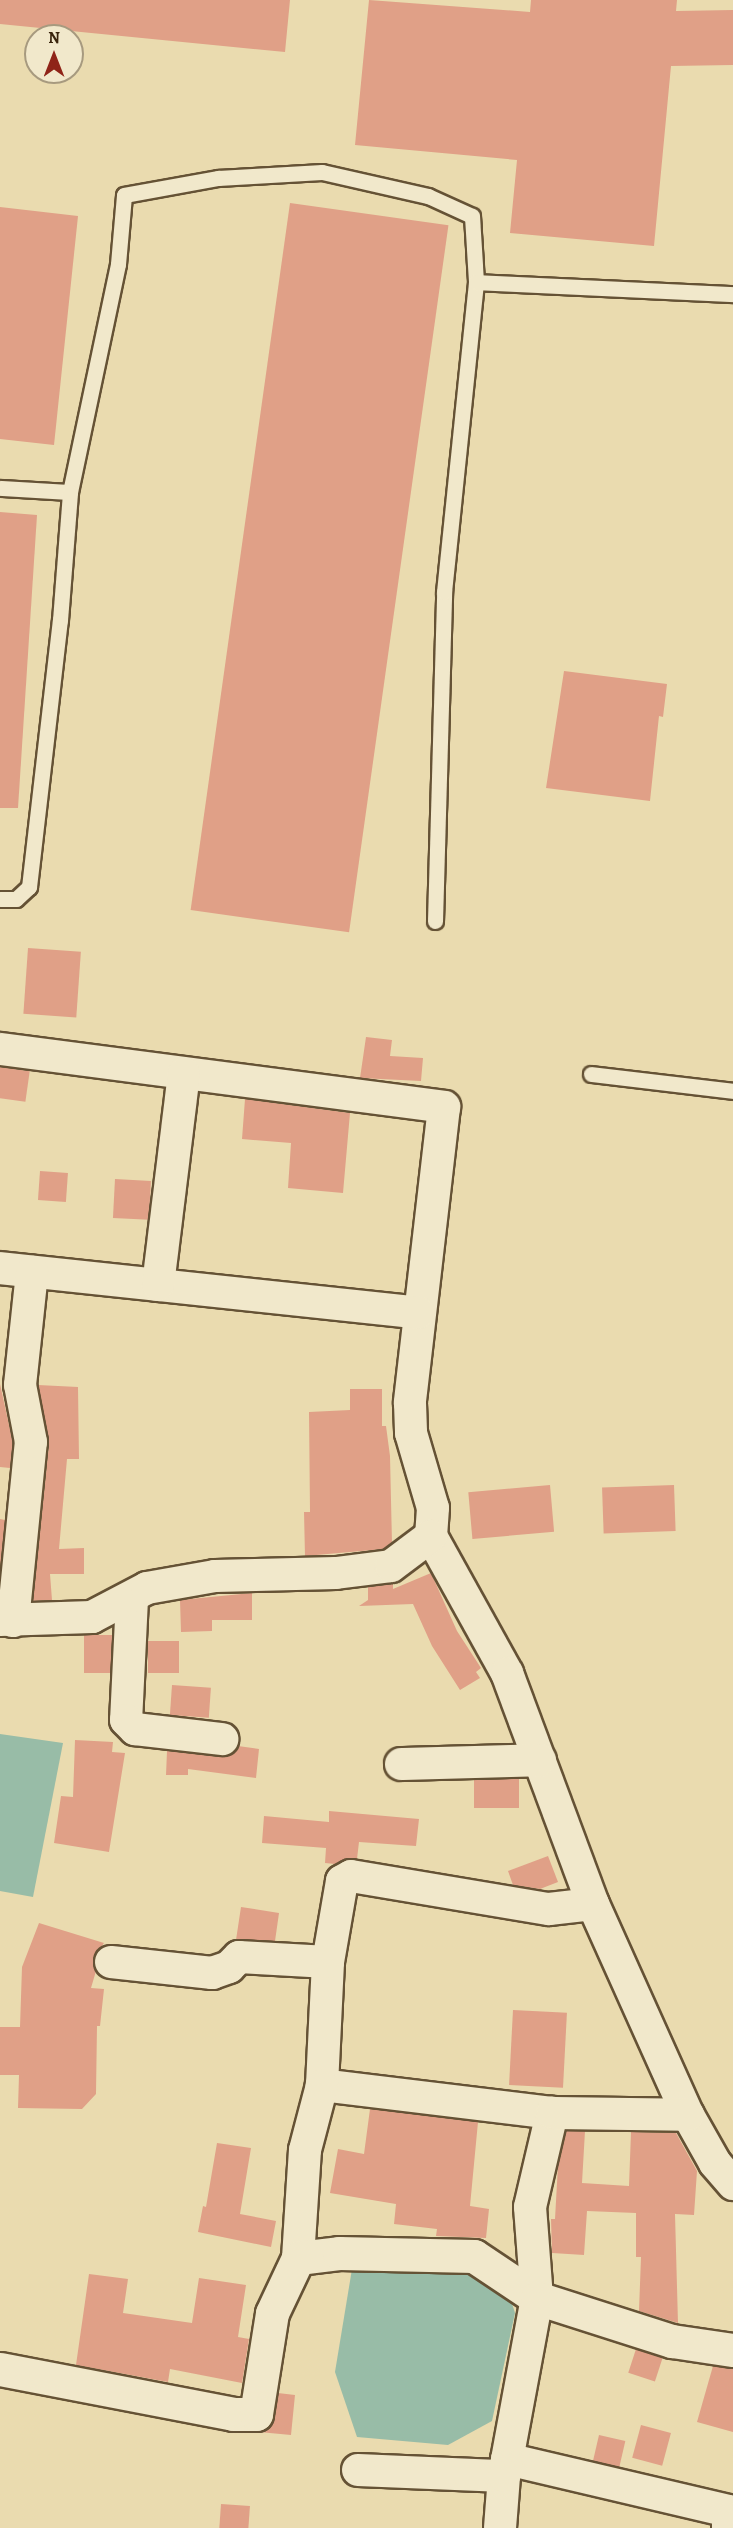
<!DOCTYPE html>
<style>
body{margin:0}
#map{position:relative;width:733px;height:2528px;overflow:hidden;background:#eadbaf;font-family:Alegreya,serif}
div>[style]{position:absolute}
.water>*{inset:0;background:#98bca7}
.building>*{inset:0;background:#e0a087;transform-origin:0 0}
.roads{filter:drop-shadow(2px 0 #655235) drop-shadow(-2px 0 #655235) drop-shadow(0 2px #655235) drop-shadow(0 -2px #655235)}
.lane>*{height:15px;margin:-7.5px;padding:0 7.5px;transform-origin:7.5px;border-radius:7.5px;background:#f1e8cb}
.street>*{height:32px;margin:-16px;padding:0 16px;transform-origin:16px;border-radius:16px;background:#f1e8cb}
.secondary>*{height:33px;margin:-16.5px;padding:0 16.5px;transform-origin:16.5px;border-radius:16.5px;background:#f1e8cb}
span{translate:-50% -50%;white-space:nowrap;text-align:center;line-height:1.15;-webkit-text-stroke:5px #f1e8cb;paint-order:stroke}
.north{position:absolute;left:24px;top:24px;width:60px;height:60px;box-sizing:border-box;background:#f1e8cb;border:2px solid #a79a7f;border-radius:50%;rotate:0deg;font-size:16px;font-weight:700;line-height:24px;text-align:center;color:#39240c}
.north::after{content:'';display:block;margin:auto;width:21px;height:27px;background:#8f2418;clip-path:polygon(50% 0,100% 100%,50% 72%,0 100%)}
</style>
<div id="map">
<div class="water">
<i style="clip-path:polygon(0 1734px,63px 1743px,33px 1897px,0 1891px)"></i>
<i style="clip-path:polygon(352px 2269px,502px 2272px,515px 2313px,492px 2421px,448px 2445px,357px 2437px,335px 2372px)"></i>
</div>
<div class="building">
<i style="clip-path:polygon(0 0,290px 0,285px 52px,0 24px)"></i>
<i style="clip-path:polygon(369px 0,530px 12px,531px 0,677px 0,676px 11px,733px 10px,733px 65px,671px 66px,654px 246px,510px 233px,517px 160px,355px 145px)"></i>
<i style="left:290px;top:203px;width:160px;height:714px;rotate:8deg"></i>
<i style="clip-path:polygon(0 207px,78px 216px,54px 445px,0 439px)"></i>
<i style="clip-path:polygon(0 512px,37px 515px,18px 808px,0 808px)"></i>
<i style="clip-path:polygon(564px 671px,667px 684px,663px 717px,659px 716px,650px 801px,546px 788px)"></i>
<i style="left:28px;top:948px;width:53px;height:66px;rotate:4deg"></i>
<i style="clip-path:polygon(366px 1037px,392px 1040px,390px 1056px,423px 1058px,421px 1081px,360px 1078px)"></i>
<i style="left:0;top:1067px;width:30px;height:31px;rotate:8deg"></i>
<i style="clip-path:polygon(245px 1099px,350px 1113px,343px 1193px,288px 1188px,291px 1143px,242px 1139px)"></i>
<i style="left:40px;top:1171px;width:28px;height:29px;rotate:4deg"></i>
<i style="left:115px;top:1179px;width:36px;height:39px;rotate:3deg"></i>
<i style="clip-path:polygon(0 1384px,13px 1443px,10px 1468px,0 1467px)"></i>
<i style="clip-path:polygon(38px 1385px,78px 1387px,79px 1459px,67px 1459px,59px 1549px,84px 1548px,84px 1574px,50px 1574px,52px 1600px,33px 1601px,49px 1444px)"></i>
<i style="clip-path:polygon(350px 1389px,382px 1389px,382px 1426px,386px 1426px,390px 1456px,392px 1543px,384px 1549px,305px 1556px,304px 1512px,310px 1512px,309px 1412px,350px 1410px)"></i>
<i style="left:550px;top:1485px;width:47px;height:82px;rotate:85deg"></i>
<i style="left:674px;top:1485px;width:46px;height:72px;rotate:88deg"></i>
<i style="clip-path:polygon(0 1519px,5px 1520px,0 1570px)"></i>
<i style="clip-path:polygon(431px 1573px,457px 1631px,481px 1668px,476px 1672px,480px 1678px,460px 1690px,432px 1646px,413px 1604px,359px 1606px,368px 1600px,368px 1587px,393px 1584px,393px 1589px)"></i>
<i style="clip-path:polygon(252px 1593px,252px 1620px,212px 1620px,212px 1631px,181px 1632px,180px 1600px)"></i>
<i style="left:84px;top:1635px;width:28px;height:38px"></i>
<i style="left:148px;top:1641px;width:31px;height:32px"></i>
<i style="left:172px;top:1685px;width:39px;height:30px;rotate:4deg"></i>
<i style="clip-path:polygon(75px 1740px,113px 1742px,112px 1752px,125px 1753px,109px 1852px,54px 1843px,61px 1796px,73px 1797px)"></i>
<i style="clip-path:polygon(238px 1746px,259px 1749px,256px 1778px,188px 1769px,188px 1775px,166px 1775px,167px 1751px,221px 1757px,230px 1755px)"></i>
<i style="left:519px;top:1779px;width:29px;height:45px;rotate:90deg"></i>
<i style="clip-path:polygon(329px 1811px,419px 1819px,416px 1846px,359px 1842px,357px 1859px,335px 1864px,325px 1863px,326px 1848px,262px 1843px,264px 1816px,329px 1822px)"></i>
<i style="clip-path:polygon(548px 1856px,558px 1882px,540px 1889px,513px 1885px,508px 1871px)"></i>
<i style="clip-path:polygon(241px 1907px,279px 1913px,275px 1941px,236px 1940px)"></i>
<i style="clip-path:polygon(39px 1923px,104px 1943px,93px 1959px,96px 1971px,91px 1988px,104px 1989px,100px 2026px,97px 2026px,96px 2094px,82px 2109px,18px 2108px,19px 2075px,0 2075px,0 2027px,20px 2027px,22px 1967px)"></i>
<i style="left:513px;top:2010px;width:54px;height:75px;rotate:3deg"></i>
<i style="clip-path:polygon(370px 2109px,478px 2122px,470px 2206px,489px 2209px,486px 2238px,436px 2236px,437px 2229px,394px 2224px,396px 2204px,330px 2193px,338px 2149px,364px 2154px)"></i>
<i style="clip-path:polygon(566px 2131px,585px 2131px,582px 2183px,629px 2186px,631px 2132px,676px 2133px,697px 2171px,694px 2215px,675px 2214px,678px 2323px,639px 2311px,641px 2257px,636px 2257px,636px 2213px,587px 2211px,584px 2255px,552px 2253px,551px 2219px,555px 2219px,558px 2165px)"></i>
<i style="clip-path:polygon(217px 2143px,251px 2148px,240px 2214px,276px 2221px,271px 2247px,198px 2232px,203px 2206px,206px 2207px)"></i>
<i style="clip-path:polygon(89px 2274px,128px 2279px,123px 2313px,192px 2323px,199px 2278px,246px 2285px,238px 2337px,249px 2339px,242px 2383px,170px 2369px,168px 2382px,76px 2365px)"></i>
<i style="left:636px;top:2349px;width:28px;height:25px;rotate:18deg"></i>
<i style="clip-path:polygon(713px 2366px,733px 2369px,733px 2432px,697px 2422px)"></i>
<i style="clip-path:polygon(278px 2393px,295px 2395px,291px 2435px,259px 2432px,271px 2425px)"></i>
<i style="left:641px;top:2425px;width:31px;height:34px;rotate:15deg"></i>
<i style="left:599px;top:2435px;width:27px;height:27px;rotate:13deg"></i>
<i style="left:221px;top:2504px;width:29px;height:24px;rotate:4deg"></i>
</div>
<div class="roads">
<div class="lane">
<i style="left:0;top:488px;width:70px;rotate:3.3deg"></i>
<i style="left:70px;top:492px;width:233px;rotate:-78.1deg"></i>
<i style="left:118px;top:264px;width:69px;rotate:-85deg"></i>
<i style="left:124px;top:195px;width:96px;rotate:-10.3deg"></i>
<i style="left:218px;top:178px;width:104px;rotate:-3.3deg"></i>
<i style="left:322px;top:172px;width:109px;rotate:12.8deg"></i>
<i style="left:428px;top:196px;width:48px;rotate:24.4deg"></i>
<i style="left:472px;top:216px;width:66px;rotate:86.5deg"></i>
<i style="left:0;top:899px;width:16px"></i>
<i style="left:16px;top:899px;width:18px;rotate:-43deg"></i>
<i style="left:29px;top:887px;width:269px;rotate:-83.4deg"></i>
<i style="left:60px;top:620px;width:128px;rotate:-85.5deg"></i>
<i style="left:435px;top:921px;width:329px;rotate:-88.4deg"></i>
<i style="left:444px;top:592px;width:312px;rotate:-84.1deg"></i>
<i style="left:476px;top:282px;width:257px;rotate:2.7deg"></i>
<i style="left:591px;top:1074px;width:143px;rotate:6.8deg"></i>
</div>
<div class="street">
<i style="left:0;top:1049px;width:448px;rotate:7.4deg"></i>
<i style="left:444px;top:1107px;width:298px;rotate:96.6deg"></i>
<i style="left:410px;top:1403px;width:30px;rotate:88deg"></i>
<i style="left:411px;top:1433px;width:78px;rotate:73.7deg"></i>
<i style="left:433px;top:1508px;width:28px;rotate:94deg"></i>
<i style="left:431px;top:1536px;width:157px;rotate:61deg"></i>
<i style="left:507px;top:1673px;width:246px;rotate:69.6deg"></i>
<i style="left:593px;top:1904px;width:231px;rotate:65.8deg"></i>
<i style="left:688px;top:2115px;width:55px;rotate:60.6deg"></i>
<i style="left:715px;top:2163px;width:28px;rotate:49deg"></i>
<i style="left:0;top:1268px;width:421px;rotate:6.1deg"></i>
<i style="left:158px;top:1285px;width:213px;rotate:-83deg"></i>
<i style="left:132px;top:1599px;width:121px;rotate:92.8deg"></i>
<i style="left:126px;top:1720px;width:13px;rotate:45deg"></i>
<i style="left:135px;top:1729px;width:88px;rotate:6.6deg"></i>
<i style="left:0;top:1620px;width:92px;rotate:-1.9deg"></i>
<i style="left:92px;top:1617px;width:62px;rotate:-27.8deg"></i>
<i style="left:147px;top:1588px;width:69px;rotate:-10deg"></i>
<i style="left:215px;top:1576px;width:121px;rotate:-1.4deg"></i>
<i style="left:336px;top:1573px;width:55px;rotate:-7.3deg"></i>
<i style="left:391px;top:1566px;width:50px;rotate:-36.9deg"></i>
<i style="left:13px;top:1621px;width:180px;rotate:-84.3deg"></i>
<i style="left:31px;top:1442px;width:58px;rotate:-100.9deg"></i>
<i style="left:20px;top:1385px;width:114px;rotate:-83.9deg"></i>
<i style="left:401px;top:1764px;width:139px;rotate:-1.6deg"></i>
<i style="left:111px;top:1962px;width:102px;rotate:6.2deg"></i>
<i style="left:212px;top:1973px;width:18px;rotate:-19deg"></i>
<i style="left:229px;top:1967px;width:14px;rotate:-45deg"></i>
<i style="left:239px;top:1957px;width:89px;rotate:3.2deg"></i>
<i style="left:552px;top:2113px;width:232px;rotate:-173.1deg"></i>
<i style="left:322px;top:2085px;width:123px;rotate:-87.2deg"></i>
<i style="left:328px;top:1962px;width:82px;rotate:-80.2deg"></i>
<i style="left:342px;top:1881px;width:10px;rotate:-29deg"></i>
<i style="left:351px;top:1876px;width:201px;rotate:9.5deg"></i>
<i style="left:549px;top:1909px;width:44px;rotate:-6.5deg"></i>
<i style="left:298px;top:2258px;width:108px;rotate:-86.3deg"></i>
<i style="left:305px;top:2150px;width:67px;rotate:-75.3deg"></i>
<i style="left:507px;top:2459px;width:227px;rotate:13.2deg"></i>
<i style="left:728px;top:2511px;width:17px;rotate:90deg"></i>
<i style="left:358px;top:2470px;width:146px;rotate:2.4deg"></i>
<i style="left:500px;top:2528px;width:52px;rotate:-85.6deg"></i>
<i style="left:504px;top:2476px;width:181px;rotate:-79.5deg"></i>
<i style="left:537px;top:2298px;width:91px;rotate:-94.4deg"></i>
<i style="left:530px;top:2207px;width:97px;rotate:-76.8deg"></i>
<i style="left:552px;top:2113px;width:136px;rotate:0.8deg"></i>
</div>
<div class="secondary">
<i style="left:0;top:2369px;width:237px;rotate:10.9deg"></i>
<i style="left:233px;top:2414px;width:23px"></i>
<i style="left:256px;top:2414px;width:102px;rotate:-81deg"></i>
<i style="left:272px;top:2313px;width:61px;rotate:-64.7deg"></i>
<i style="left:298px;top:2258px;width:41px;rotate:-7deg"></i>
<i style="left:339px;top:2253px;width:135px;rotate:1.3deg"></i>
<i style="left:474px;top:2256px;width:76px;rotate:33.7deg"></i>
<i style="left:537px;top:2298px;width:142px;rotate:17.7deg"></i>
<i style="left:672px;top:2341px;width:62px;rotate:8.4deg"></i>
</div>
</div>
<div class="north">N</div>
</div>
